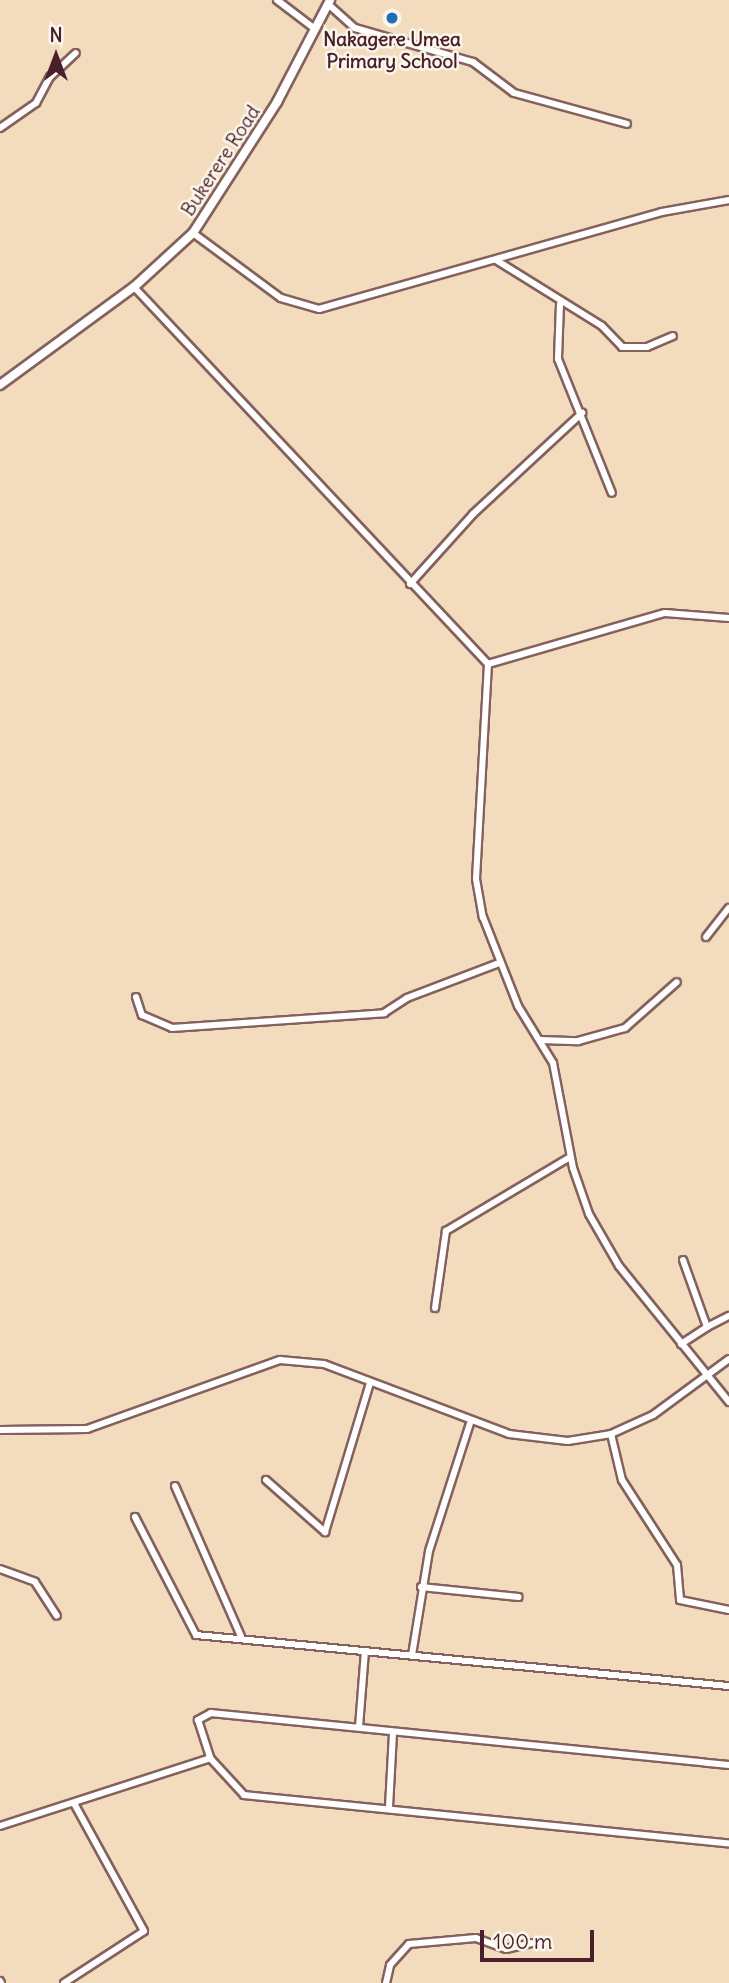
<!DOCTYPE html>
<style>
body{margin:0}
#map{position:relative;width:729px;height:1983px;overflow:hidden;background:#f3dcbd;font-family:Delius,sans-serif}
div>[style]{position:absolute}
.roads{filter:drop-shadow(2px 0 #85615e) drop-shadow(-2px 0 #85615e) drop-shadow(0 2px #85615e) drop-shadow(0 -2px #85615e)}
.minor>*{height:6px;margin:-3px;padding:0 3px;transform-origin:3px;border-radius:3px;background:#fff}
.tertiary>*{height:8px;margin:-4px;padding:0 4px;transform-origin:4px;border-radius:4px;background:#fff}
.dots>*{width:19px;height:19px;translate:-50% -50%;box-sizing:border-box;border:4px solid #fbf7ec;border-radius:50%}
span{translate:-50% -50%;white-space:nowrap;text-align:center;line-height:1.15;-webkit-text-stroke:5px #fbf7ec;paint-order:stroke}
.poi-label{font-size:19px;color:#4a1f2b;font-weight:700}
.street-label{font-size:19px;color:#4a1f2b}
.north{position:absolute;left:21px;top:21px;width:70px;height:70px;-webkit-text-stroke:5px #fbf7ec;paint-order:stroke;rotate:0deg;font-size:19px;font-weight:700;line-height:28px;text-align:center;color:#4a1f2b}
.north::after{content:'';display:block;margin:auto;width:24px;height:32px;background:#4a1f2b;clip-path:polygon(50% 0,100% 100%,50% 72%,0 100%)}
.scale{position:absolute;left:480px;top:1930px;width:114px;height:32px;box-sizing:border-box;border:4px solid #4a1f2b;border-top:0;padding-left:9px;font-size:21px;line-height:24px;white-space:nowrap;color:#4a1f2b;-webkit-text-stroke:5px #fbf7ec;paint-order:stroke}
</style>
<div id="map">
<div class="roads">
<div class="minor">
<i style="left:277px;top:0;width:48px;rotate:37.3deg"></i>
<i style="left:328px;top:4px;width:36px;rotate:42deg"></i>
<i style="left:355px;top:28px;width:123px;rotate:16.1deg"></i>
<i style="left:473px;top:62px;width:51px;rotate:37.1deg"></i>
<i style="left:514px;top:93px;width:117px;rotate:15.3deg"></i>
<i style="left:0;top:128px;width:44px;rotate:-34.8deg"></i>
<i style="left:36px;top:103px;width:30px;rotate:-62deg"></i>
<i style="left:50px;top:77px;width:35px;rotate:-43deg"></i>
<i style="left:193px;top:233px;width:109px;rotate:36.5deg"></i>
<i style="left:281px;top:298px;width:40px;rotate:16deg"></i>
<i style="left:319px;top:309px;width:356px;rotate:-15.8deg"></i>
<i style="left:662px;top:212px;width:68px;rotate:-10.2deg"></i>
<i style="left:496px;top:260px;width:125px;rotate:31.9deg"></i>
<i style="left:602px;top:326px;width:29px;rotate:46deg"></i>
<i style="left:622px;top:347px;width:25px"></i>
<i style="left:647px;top:347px;width:28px;rotate:-23deg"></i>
<i style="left:134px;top:287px;width:517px;rotate:46.8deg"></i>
<i style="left:488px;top:664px;width:184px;rotate:-16.1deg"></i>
<i style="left:665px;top:613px;width:64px;rotate:4.5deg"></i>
<i style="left:560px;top:304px;width:55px;rotate:92.1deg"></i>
<i style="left:558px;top:359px;width:144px;rotate:68.1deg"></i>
<i style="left:410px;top:584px;width:94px;rotate:-48deg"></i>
<i style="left:473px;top:514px;width:149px;rotate:-42.8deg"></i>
<i style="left:488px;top:664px;width:215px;rotate:93.2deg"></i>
<i style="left:476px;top:879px;width:39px;rotate:80deg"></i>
<i style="left:483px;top:917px;width:96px;rotate:68.5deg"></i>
<i style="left:518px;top:1006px;width:67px;rotate:58.4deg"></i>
<i style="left:553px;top:1063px;width:107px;rotate:79.2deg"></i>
<i style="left:573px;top:1168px;width:49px;rotate:70.8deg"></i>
<i style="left:589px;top:1214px;width:60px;rotate:60deg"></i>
<i style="left:619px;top:1266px;width:175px;rotate:51deg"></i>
<i style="left:706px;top:937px;width:37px;rotate:-52deg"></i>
<i style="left:136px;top:997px;width:19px;rotate:72deg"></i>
<i style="left:142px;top:1015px;width:33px;rotate:23deg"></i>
<i style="left:172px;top:1028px;width:213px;rotate:-4deg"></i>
<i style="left:384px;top:1013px;width:27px;rotate:-33deg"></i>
<i style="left:407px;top:998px;width:98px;rotate:-20.8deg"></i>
<i style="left:540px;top:1040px;width:38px;rotate:2deg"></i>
<i style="left:578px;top:1041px;width:49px;rotate:-15.5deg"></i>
<i style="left:625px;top:1028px;width:69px;rotate:-41.5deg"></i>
<i style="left:435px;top:1308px;width:78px;rotate:-81.9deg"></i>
<i style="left:446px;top:1231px;width:144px;rotate:-30.8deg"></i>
<i style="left:707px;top:1327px;width:25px;rotate:-27deg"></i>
<i style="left:681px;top:1344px;width:31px;rotate:-33deg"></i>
<i style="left:707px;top:1327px;width:71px;rotate:-109.7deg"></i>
<i style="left:0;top:1430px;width:87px;rotate:-0.7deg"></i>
<i style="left:87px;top:1429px;width:205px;rotate:-19.7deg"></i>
<i style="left:280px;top:1360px;width:44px;rotate:5.2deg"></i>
<i style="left:324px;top:1364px;width:198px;rotate:20.7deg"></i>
<i style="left:509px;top:1434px;width:59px;rotate:6.8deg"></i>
<i style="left:568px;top:1441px;width:44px;rotate:-9.2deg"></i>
<i style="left:611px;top:1434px;width:46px;rotate:-24.3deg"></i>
<i style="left:653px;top:1415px;width:94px;rotate:-36.4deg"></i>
<i style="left:611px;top:1434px;width:47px;rotate:76.6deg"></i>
<i style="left:622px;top:1480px;width:101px;rotate:57.1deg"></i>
<i style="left:677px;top:1565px;width:35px;rotate:85deg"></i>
<i style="left:680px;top:1600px;width:50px;rotate:11.5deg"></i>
<i style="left:266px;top:1480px;width:79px;rotate:41.4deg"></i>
<i style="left:325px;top:1532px;width:156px;rotate:-73.2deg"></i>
<i style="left:175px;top:1486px;width:164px;rotate:66.3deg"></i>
<i style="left:135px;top:1517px;width:133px;rotate:62.7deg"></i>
<i style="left:196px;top:1635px;width:535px;rotate:5.47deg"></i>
<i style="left:0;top:1569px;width:37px;rotate:20deg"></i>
<i style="left:35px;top:1582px;width:40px;rotate:57.1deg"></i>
<i style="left:421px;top:1587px;width:98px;rotate:5.9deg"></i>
<i style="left:412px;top:1655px;width:105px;rotate:-80.7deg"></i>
<i style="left:429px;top:1551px;width:134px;rotate:-72.2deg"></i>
<i style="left:359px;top:1727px;width:76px;rotate:-85.5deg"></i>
<i style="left:729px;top:1765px;width:521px;rotate:-174.27deg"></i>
<i style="left:211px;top:1713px;width:15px;rotate:152deg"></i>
<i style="left:198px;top:1720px;width:40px;rotate:72deg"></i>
<i style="left:210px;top:1758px;width:50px;rotate:47.4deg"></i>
<i style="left:244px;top:1795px;width:487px;rotate:5.7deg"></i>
<i style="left:389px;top:1807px;width:75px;rotate:-86.9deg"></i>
<i style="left:0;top:1826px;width:221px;rotate:-17.9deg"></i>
<i style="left:0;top:1981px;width:2px;rotate:63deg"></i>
<i style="left:64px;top:1983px;width:95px;rotate:-33deg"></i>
<i style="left:144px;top:1931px;width:146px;rotate:-118.7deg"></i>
<i style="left:386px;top:1983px;width:18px;rotate:-77deg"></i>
<i style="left:390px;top:1965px;width:28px;rotate:-48deg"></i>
<i style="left:409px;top:1944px;width:67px;rotate:-5.1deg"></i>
<i style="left:476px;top:1938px;width:32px;rotate:20deg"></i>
<i style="left:506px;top:1949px;width:26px;rotate:-13deg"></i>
</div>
<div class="tertiary">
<i style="left:0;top:385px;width:166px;rotate:-36.2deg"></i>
<i style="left:134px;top:287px;width:80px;rotate:-42.5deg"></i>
<i style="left:193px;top:233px;width:156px;rotate:-57.3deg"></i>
<i style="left:277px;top:102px;width:115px;rotate:-62.5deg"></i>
</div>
</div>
<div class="dots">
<i style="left:392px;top:18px;background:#1f6fb2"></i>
</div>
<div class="poi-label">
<span style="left:392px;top:51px">Nakagere Umea<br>Primary School</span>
</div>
<div class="street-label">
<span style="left:221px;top:161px;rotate:-57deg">Bukerere Road</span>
</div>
<div class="north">N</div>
<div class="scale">100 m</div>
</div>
